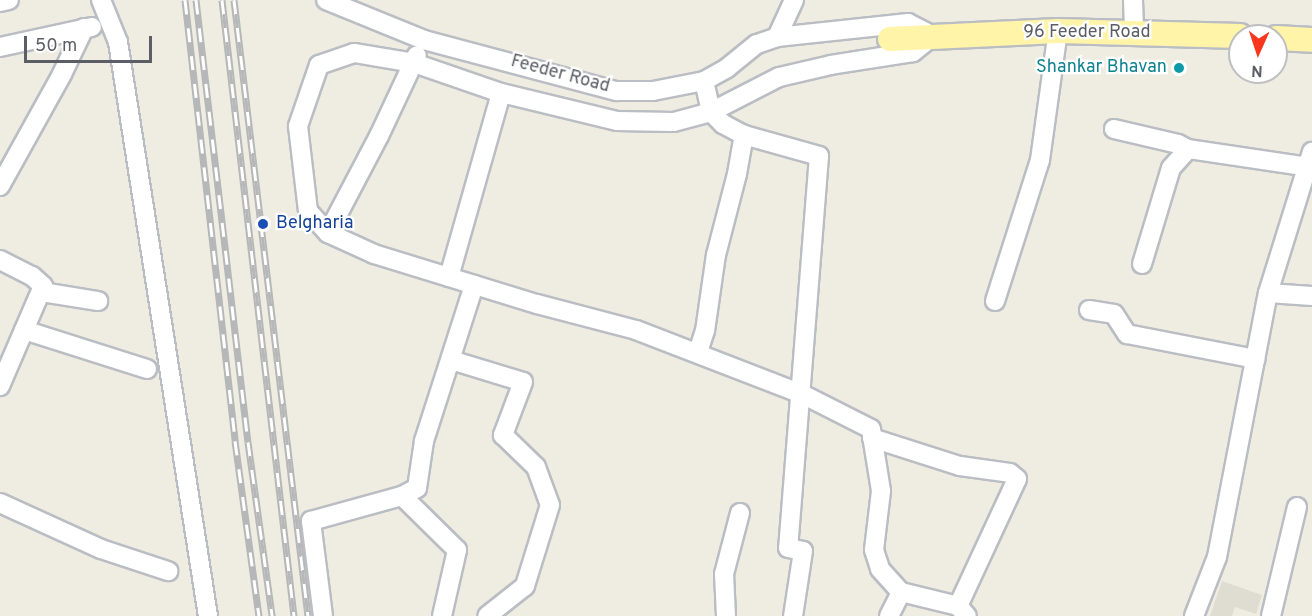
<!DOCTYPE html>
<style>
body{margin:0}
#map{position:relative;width:1312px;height:616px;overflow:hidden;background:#efede2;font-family:Overpass,sans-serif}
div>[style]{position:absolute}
.education>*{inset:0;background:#dfdcd1}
.roads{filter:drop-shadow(2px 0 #babdc3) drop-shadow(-2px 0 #babdc3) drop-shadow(0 2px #babdc3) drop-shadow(0 -2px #babdc3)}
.minor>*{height:18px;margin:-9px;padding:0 9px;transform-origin:9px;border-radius:9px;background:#fff}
.major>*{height:24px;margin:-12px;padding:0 12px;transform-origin:12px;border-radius:12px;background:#fff4a8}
.rail>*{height:7px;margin-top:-3.5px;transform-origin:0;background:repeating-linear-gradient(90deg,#fff 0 14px,#b6b7b8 0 28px);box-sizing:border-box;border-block:2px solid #b6b7b8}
.dots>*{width:16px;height:16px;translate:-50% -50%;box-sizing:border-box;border:3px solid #fff;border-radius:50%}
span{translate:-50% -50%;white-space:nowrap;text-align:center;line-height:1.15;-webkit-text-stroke:4.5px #fff;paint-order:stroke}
.street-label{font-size:18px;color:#5b5f65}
.culture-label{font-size:18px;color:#0d838f}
.right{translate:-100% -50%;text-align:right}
.transit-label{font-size:18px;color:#164399}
.left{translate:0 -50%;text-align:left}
.north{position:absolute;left:1228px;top:24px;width:60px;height:60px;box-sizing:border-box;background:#fff;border:2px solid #bdbfc1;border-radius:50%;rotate:183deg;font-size:16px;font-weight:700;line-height:24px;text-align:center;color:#5b5f65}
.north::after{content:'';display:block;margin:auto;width:21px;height:27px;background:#f9371f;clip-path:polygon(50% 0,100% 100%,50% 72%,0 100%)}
.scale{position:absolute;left:24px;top:36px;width:128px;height:27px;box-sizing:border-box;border:3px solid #5b5f65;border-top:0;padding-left:8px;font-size:18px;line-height:21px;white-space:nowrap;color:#5b5f65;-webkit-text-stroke:4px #fff;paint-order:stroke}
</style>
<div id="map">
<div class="education">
<i style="clip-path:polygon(1222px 581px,1262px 595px,1256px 614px,1235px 607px,1232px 616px,1210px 616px)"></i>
</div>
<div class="roads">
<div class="minor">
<i style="left:101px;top:0;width:45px;rotate:68deg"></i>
<i style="left:118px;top:42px;width:581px;rotate:81.09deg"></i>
<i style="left:326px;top:0;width:106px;rotate:22.2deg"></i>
<i style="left:424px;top:40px;width:199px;rotate:14.9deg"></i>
<i style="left:616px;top:91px;width:37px"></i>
<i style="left:653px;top:91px;width:52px;rotate:-11.1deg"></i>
<i style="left:704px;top:81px;width:26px;rotate:-29deg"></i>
<i style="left:727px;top:68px;width:38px;rotate:-39deg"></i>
<i style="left:757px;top:44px;width:21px;rotate:-19deg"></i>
<i style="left:777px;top:37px;width:132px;rotate:-6.1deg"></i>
<i style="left:908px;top:23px;width:28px;rotate:27deg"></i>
<i style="left:933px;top:36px;width:26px;rotate:141deg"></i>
<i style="left:913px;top:52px;width:83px;rotate:171deg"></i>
<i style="left:831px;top:65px;width:53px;rotate:167deg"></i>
<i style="left:779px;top:77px;width:76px;rotate:152.8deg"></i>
<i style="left:711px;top:112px;width:17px;rotate:45deg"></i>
<i style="left:723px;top:124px;width:24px;rotate:28deg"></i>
<i style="left:744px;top:135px;width:78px;rotate:15.6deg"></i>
<i style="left:819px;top:156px;width:393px;rotate:94.5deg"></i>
<i style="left:788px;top:548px;width:15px;rotate:11deg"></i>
<i style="left:803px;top:551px;width:66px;rotate:98.7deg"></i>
<i style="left:1133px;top:0;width:32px;rotate:88deg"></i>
<i style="left:0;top:2px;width:9px;rotate:-13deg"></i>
<i style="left:777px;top:37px;width:41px;rotate:-65.3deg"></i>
<i style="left:0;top:47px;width:94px;rotate:-12.3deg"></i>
<i style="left:704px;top:81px;width:32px;rotate:77deg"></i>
<i style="left:711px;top:112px;width:39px;rotate:165deg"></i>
<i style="left:673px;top:122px;width:56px;rotate:-179deg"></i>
<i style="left:617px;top:121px;width:119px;rotate:-166.4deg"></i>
<i style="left:501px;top:93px;width:92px;rotate:-161deg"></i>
<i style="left:414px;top:63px;width:61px;rotate:-170.5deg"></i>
<i style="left:354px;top:53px;width:37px;rotate:161deg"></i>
<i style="left:319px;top:65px;width:65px;rotate:109deg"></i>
<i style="left:298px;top:126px;width:86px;rotate:83.3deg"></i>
<i style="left:308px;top:211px;width:30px;rotate:48deg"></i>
<i style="left:328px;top:233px;width:51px;rotate:24.5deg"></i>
<i style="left:374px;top:254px;width:170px;rotate:17.1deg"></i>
<i style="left:537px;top:304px;width:102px;rotate:14.7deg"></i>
<i style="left:636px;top:330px;width:178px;rotate:21.1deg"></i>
<i style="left:802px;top:394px;width:77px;rotate:26.9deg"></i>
<i style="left:871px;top:429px;width:63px;rotate:80.8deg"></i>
<i style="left:881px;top:491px;width:59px;rotate:96.8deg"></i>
<i style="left:874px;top:550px;width:20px;rotate:72deg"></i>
<i style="left:880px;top:569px;width:31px;rotate:48deg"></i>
<i style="left:901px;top:592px;width:59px;rotate:13.8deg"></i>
<i style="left:958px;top:606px;width:13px;rotate:48deg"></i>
<i style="left:1114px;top:129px;width:66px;rotate:13.2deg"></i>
<i style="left:1178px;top:144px;width:11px;rotate:27deg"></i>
<i style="left:1188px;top:149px;width:121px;rotate:8.5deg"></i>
<i style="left:0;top:186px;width:128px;rotate:-61deg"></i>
<i style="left:62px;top:74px;width:51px;rotate:-64.4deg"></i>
<i style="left:328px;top:233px;width:110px;rotate:-62.3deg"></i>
<i style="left:379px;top:136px;width:89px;rotate:-64.9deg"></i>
<i style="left:0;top:260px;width:36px;rotate:27deg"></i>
<i style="left:32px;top:276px;width:15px;rotate:42deg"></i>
<i style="left:43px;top:286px;width:109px;rotate:113.3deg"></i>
<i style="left:1142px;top:264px;width:100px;rotate:-73.2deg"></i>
<i style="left:1171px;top:168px;width:25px;rotate:-48deg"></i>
<i style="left:449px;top:277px;width:191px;rotate:-74.2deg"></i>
<i style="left:42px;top:292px;width:57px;rotate:9.1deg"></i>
<i style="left:1268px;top:293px;width:44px;rotate:3.9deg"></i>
<i style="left:995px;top:301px;width:148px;rotate:-72.3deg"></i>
<i style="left:1040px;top:160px;width:130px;rotate:-82.1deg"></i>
<i style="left:1089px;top:310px;width:25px;rotate:9deg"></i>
<i style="left:1114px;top:314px;width:24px;rotate:57deg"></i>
<i style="left:1127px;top:334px;width:131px;rotate:11deg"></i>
<i style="left:24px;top:330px;width:129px;rotate:17.6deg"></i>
<i style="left:698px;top:352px;width:22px;rotate:-72deg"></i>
<i style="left:705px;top:331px;width:77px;rotate:-81.8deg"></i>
<i style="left:716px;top:255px;width:84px;rotate:-75.5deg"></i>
<i style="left:737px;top:174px;width:40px;rotate:-80deg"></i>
<i style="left:451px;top:360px;width:75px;rotate:17deg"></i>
<i style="left:523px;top:382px;width:57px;rotate:110.7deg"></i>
<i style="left:503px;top:435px;width:46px;rotate:44.1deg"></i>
<i style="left:536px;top:467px;width:40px;rotate:69.8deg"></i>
<i style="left:550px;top:505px;width:85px;rotate:107.2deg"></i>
<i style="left:525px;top:586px;width:48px;rotate:141.7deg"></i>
<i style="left:872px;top:438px;width:92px;rotate:17.7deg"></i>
<i style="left:960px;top:466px;width:50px;rotate:8deg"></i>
<i style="left:1010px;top:473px;width:9px;rotate:41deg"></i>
<i style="left:1017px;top:479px;width:140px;rotate:114.9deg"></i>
<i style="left:0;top:503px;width:111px;rotate:24.5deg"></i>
<i style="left:101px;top:549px;width:71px;rotate:18.2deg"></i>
<i style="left:323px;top:616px;width:96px;rotate:-97.2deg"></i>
<i style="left:311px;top:521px;width:94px;rotate:-15.4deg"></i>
<i style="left:442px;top:616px;width:68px;rotate:-77.2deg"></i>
<i style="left:457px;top:550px;width:77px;rotate:-135.5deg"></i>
<i style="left:402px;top:496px;width:17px;rotate:-28deg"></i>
<i style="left:417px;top:488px;width:48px;rotate:-81.5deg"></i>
<i style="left:424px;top:441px;width:164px;rotate:-72.2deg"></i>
<i style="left:726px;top:616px;width:42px;rotate:-92.7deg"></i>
<i style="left:724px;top:574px;width:63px;rotate:-75.3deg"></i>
<i style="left:889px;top:616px;width:27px;rotate:-63deg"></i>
<i style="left:1194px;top:616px;width:63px;rotate:-68.7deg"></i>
<i style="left:1217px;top:557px;width:269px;rotate:-79.1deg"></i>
<i style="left:1268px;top:293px;width:148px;rotate:-72.7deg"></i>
<i style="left:1271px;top:616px;width:112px;rotate:-76.6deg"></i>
</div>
<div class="major">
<i style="left:1276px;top:38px;width:36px;rotate:3deg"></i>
<i style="left:890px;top:39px;width:168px;rotate:-2.7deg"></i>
<i style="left:1058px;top:31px;width:182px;rotate:1.6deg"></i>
</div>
</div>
<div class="rail">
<i style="left:185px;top:0;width:444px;rotate:83.5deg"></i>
<i style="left:235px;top:441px;width:177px;rotate:82.2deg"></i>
<i style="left:196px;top:0;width:445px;rotate:83.3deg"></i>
<i style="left:248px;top:442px;width:176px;rotate:82.1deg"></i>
<i style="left:222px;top:0;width:620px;rotate:83.33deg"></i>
<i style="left:234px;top:0;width:620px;rotate:83.15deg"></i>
</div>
<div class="dots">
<i style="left:1179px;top:68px;background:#0f9aa8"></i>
<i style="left:263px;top:224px;background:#1a4fb4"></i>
</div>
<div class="street-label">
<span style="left:1087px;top:33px">96 Feeder Road</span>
<span style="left:560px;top:75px;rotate:15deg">Feeder Road</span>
</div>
<div class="culture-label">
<span class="right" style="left:1167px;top:68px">Shankar Bhavan</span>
</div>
<div class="transit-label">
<span class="left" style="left:276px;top:224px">Belgharia</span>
</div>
<div class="north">N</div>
<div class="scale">50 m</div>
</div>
